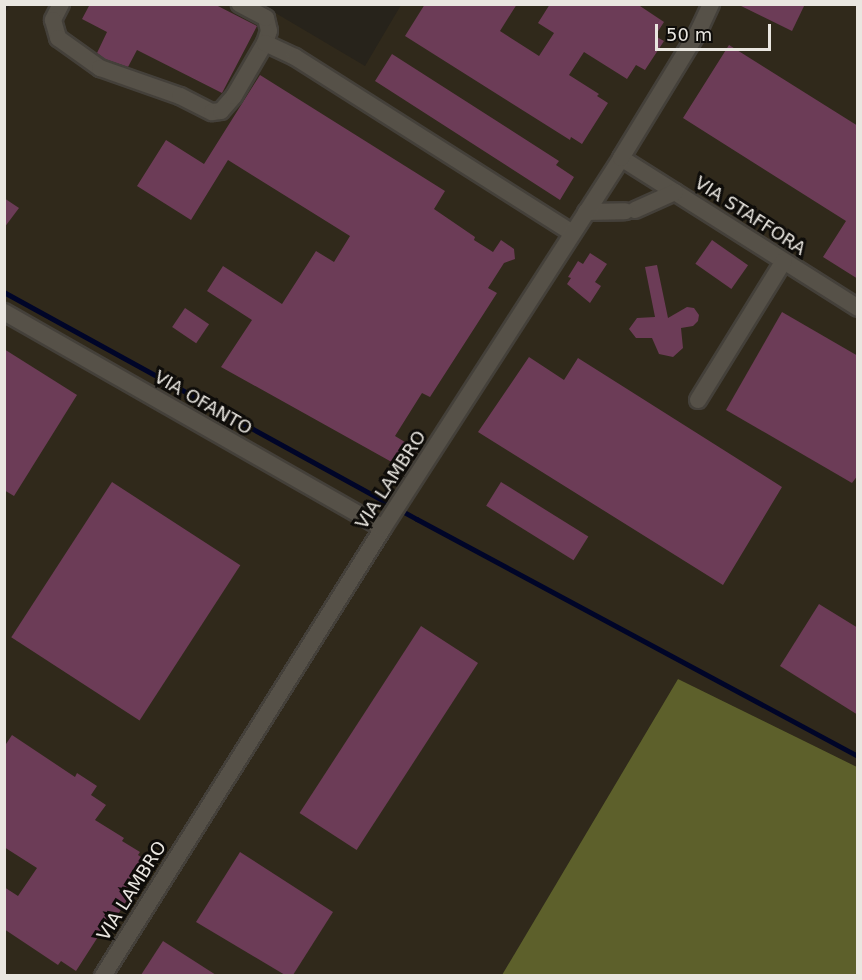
<!DOCTYPE html>
<style>
body{margin:0}
#map{position:relative;width:862px;height:980px;overflow:hidden;background:#27231b;font-family:"DejaVu Sans",sans-serif}
div>[style]{position:absolute}
.built>*{inset:0;background:#30291b}
.forest>*{inset:0;background:#5d602b}
.stream>*{height:4.5px;margin:-2.25px;padding:0 2.25px;transform-origin:2.25px;border-radius:2.25px;background:#000528}
.building>*{inset:0;background:#6c3c57;transform-origin:0 0}
.roads{filter:drop-shadow(2px 0 #44403a) drop-shadow(-2px 0 #44403a) drop-shadow(0 2px #44403a) drop-shadow(0 -2px #44403a)}
.minor>*{height:16px;margin:-8px;padding:0 8px;transform-origin:8px;border-radius:8px;background:#565148}
span{translate:-50% -50%;white-space:nowrap;text-align:center;line-height:1.15;-webkit-text-stroke:6px #0e0c09;paint-order:stroke}
.street-label{font-size:18px;color:#e9e6e0}
.frame{position:absolute;inset:0;border:6px solid #e9e6e0;pointer-events:none}
.scale{position:absolute;left:655px;top:24px;width:116px;height:27px;box-sizing:border-box;border:3px solid #e9e6e0;border-top:0;padding-left:8px;font-size:18px;line-height:21px;white-space:nowrap;color:#e9e6e0;-webkit-text-stroke:4px #0e0c09;paint-order:stroke}
</style>
<div id="map">
<div class="built">
<i style="clip-path:polygon(10px 5px,262px 5px,365px 66px,401px 5px,857px 5px,857px 767px,678px 679px,502px 975px,5px 976px,4px 14px)"></i>
</div>
<div class="forest">
<i style="clip-path:polygon(678px 679px,857px 767px,857px 975px,502px 975px)"></i>
</div>
<div class="stream">
<i style="left:4px;top:292px;width:471px;rotate:28.8deg"></i>
<i style="left:417px;top:519px;width:501px;rotate:28.25deg"></i>
</div>
<div class="building">
<i style="clip-path:polygon(90px 4px,214px 4px,257px 26px,222px 93px,137px 50px,128px 67px,105px 59px,97px 53px,107px 32px,82px 19px)"></i>
<i style="clip-path:polygon(425px 4px,517px 4px,500px 31px,539px 56px,554px 33px,538px 23px,550px 4px,637px 4px,664px 22px,655px 36px,664px 41px,645px 70px,636px 65px,627px 79px,584px 52px,569px 75px,599px 94px,597px 96px,608px 103px,582px 144px,571px 137px,570px 140px,405px 36px)"></i>
<i style="clip-path:polygon(737px 4px,805px 4px,792px 31px)"></i>
<i style="clip-path:polygon(729px 45px,858px 126px,858px 279px,823px 257px,846px 221px,683px 118px)"></i>
<i style="clip-path:polygon(392px 54px,559px 161px,556px 165px,574px 177px,560px 200px,375px 81px)"></i>
<i style="clip-path:polygon(260px 75px,445px 191px,434px 209px,475px 237px,474px 240px,493px 252px,501px 240px,514px 249px,515px 259px,504px 263px,488px 288px,497px 293px,430px 397px,422px 393px,395px 436px,418px 450px,406px 470px,221px 367px,252px 320px,207px 291px,223px 266px,282px 304px,316px 251px,334px 262px,350px 236px,228px 160px,191px 220px,137px 186px,166px 140px,204px 164px)"></i>
<i style="clip-path:polygon(4px 198px,19px 208px,4px 228px)"></i>
<i style="left:712px;top:240px;width:44px;height:29px;rotate:35deg"></i>
<i style="clip-path:polygon(590px 253px,607px 264px,595px 282px,601px 286px,590px 303px,567px 284px,571px 278px,568px 277px,578px 261px,583px 264px)"></i>
<i style="clip-path:polygon(657px 265px,668px 318px,687px 307px,694px 308px,699px 315px,698px 321px,693px 326px,681px 328px,683px 348px,673px 357px,659px 354px,652px 338px,636px 338px,629px 329px,637px 318px,655px 317px,645px 267px)"></i>
<i style="left:185px;top:308px;width:29px;height:23px;rotate:34deg"></i>
<i style="clip-path:polygon(782px 312px,858px 356px,858px 475px,852px 483px,726px 410px)"></i>
<i style="clip-path:polygon(4px 349px,77px 395px,14px 496px,4px 490px)"></i>
<i style="clip-path:polygon(529px 357px,564px 380px,578px 358px,782px 487px,723px 585px,478px 432px)"></i>
<i style="left:112px;top:482px;width:153px;height:185px;rotate:33deg"></i>
<i style="left:501px;top:482px;width:103px;height:28px;rotate:32deg"></i>
<i style="clip-path:polygon(819px 604px,858px 628px,858px 715px,780px 666px)"></i>
<i style="left:421px;top:626px;width:68px;height:223px;rotate:33deg"></i>
<i style="clip-path:polygon(12px 735px,75px 777px,77px 773px,97px 786px,91px 795px,106px 805px,95px 820px,124px 838px,122px 841px,140px 852px,138px 855px,150px 863px,107px 932px,103px 929px,76px 971px,61px 961px,58px 965px,4px 929px,4px 887px,18px 896px,37px 868px,4px 847px,4px 747px)"></i>
<i style="clip-path:polygon(240px 852px,333px 912px,293px 975px,285px 975px,196px 922px)"></i>
<i style="clip-path:polygon(163px 941px,216px 975px,141px 975px)"></i>
</div>
<div class="roads">
<div class="minor">
<i style="left:61px;top:4px;width:18px;rotate:117deg"></i>
<i style="left:53px;top:20px;width:19px;rotate:74deg"></i>
<i style="left:58px;top:38px;width:52px;rotate:35.5deg"></i>
<i style="left:100px;top:68px;width:85px;rotate:19.3deg"></i>
<i style="left:180px;top:96px;width:36px;rotate:27deg"></i>
<i style="left:212px;top:112px;width:9px;rotate:-6deg"></i>
<i style="left:221px;top:111px;width:20px;rotate:-49deg"></i>
<i style="left:234px;top:96px;width:61px;rotate:-59.7deg"></i>
<i style="left:265px;top:43px;width:13px;rotate:-72deg"></i>
<i style="left:269px;top:31px;width:13px;rotate:-103deg"></i>
<i style="left:266px;top:18px;width:30px;rotate:-152deg"></i>
<i style="left:265px;top:43px;width:33px;rotate:25deg"></i>
<i style="left:295px;top:57px;width:328px;rotate:32.4deg"></i>
<i style="left:621px;top:158px;width:280px;rotate:32.3deg"></i>
<i style="left:635px;top:210px;width:44px;rotate:-24.2deg"></i>
<i style="left:586px;top:212px;width:39px;rotate:-1deg"></i>
<i style="left:4px;top:312px;width:436px;rotate:29.7deg"></i>
<i style="left:698px;top:400px;width:163px;rotate:-58.3deg"></i>
<i style="left:103px;top:976px;width:528px;rotate:-57.99deg"></i>
<i style="left:383px;top:528px;width:440px;rotate:-57.2deg"></i>
<i style="left:621px;top:158px;width:150px;rotate:-58.6deg"></i>
<i style="left:699px;top:30px;width:29px;rotate:-65deg"></i>
</div>
</div>
<div class="street-label">
<span style="left:750px;top:216px;rotate:33deg">VIA STAFFORA</span>
<span style="left:203px;top:403px;rotate:30deg">VIA OFANTO</span>
<span style="left:391px;top:480px;rotate:-57deg">VIA LAMBRO</span>
<span style="left:132px;top:891px;rotate:-58deg">VIA LAMBRO</span>
</div>
<div class="frame"></div>
<div class="scale">50 m</div>
</div>
